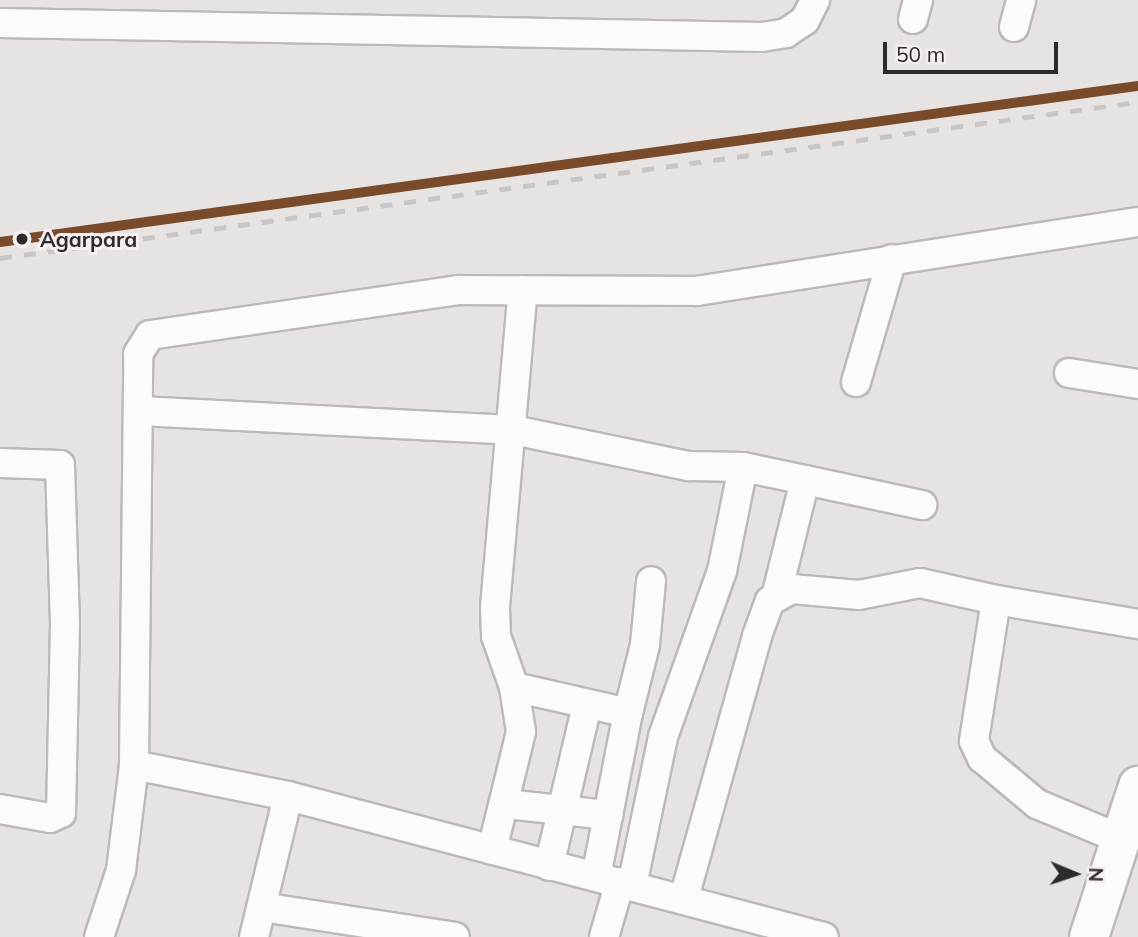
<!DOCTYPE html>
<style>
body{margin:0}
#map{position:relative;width:1138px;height:937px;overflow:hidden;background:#e7e3e3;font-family:Mulish,sans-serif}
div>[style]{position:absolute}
.roads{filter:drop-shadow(2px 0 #bcb9b9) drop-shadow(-2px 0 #bcb9b9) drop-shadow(0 2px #bcb9b9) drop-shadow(0 -2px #bcb9b9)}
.street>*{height:28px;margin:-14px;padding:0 14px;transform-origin:14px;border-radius:14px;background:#fbfbfb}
.secondary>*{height:38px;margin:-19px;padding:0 19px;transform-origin:19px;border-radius:19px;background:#fbfbfb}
.rail>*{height:5px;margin-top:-2.5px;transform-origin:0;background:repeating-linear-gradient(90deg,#c8c7c7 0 12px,transparent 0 24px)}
.rail-1>*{height:10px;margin:-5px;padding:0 5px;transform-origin:5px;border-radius:5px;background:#7a4b2a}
.dots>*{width:19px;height:19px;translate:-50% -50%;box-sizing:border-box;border:4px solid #f7eef0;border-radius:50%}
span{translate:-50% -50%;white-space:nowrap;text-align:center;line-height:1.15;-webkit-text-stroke:6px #f7eef0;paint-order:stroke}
.stop-label{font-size:21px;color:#2e2b2c;font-weight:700}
.left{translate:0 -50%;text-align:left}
.north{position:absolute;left:1040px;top:839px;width:70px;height:70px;-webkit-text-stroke:5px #f7eef0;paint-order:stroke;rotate:92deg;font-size:19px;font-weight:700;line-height:28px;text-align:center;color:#2e2b2c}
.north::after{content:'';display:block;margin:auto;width:24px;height:32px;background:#2e2b2c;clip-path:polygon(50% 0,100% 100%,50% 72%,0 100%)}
.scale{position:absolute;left:883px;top:42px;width:175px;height:32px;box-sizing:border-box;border:4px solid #2e2b2c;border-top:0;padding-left:9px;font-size:21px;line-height:24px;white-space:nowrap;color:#2e2b2c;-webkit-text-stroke:5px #f7eef0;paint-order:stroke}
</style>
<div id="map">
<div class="roads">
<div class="street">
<i style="left:913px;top:19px;width:20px;rotate:-75deg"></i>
<i style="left:0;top:23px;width:762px;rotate:1.05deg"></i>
<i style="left:762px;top:37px;width:24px;rotate:-9deg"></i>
<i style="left:786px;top:33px;width:23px;rotate:-34deg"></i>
<i style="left:805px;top:20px;width:22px;rotate:-63deg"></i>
<i style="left:1014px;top:27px;width:28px;rotate:-75deg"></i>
<i style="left:1069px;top:373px;width:70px;rotate:9.1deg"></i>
<i style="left:856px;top:382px;width:128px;rotate:-73.7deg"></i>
<i style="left:139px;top:411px;width:374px;rotate:2.9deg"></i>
<i style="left:513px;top:430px;width:180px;rotate:11.6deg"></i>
<i style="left:689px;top:466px;width:54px;rotate:1.1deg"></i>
<i style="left:743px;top:467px;width:106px;rotate:101.4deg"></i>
<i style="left:722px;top:571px;width:176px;rotate:109.6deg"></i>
<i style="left:663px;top:737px;width:151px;rotate:101.8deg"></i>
<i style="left:0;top:463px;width:60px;rotate:1.9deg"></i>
<i style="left:60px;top:465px;width:159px;rotate:88.2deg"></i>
<i style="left:65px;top:624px;width:189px;rotate:91.2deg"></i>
<i style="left:61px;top:813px;width:12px;rotate:156deg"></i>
<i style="left:50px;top:818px;width:51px;rotate:-169.8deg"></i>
<i style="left:743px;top:467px;width:63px;rotate:11.8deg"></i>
<i style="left:805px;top:480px;width:116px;rotate:103.9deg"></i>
<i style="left:805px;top:480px;width:120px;rotate:12.1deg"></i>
<i style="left:996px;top:600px;width:144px;rotate:9.6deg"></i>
<i style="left:514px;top:687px;width:117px;rotate:12.8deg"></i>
<i style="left:628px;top:713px;width:70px;rotate:-76deg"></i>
<i style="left:645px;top:645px;width:64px;rotate:-84.6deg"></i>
<i style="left:134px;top:765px;width:157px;rotate:11.4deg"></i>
<i style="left:288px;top:796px;width:554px;rotate:14.74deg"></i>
<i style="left:506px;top:804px;width:103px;rotate:6.2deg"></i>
<i style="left:492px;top:850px;width:122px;rotate:-76.2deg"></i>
<i style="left:521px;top:732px;width:46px;rotate:-98.8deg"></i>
<i style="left:514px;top:687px;width:54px;rotate:-109.4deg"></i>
<i style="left:496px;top:636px;width:29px;rotate:-92deg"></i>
<i style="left:495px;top:607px;width:318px;rotate:-85deg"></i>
<i style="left:549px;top:866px;width:165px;rotate:-76.7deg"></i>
<i style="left:596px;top:877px;width:167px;rotate:-79deg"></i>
<i style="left:684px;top:898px;width:272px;rotate:-74.4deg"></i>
<i style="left:757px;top:636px;width:37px;rotate:-70deg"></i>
<i style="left:770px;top:601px;width:25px;rotate:-29deg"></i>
<i style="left:792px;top:589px;width:67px;rotate:5.1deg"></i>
<i style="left:859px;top:595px;width:62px;rotate:-11.1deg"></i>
<i style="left:920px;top:583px;width:78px;rotate:12.6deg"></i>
<i style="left:996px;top:600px;width:143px;rotate:98.9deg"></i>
<i style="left:974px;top:741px;width:19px;rotate:65deg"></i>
<i style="left:982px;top:758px;width:72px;rotate:39.9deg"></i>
<i style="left:1037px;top:804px;width:93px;rotate:22.7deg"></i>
<i style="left:262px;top:907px;width:195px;rotate:8.8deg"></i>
<i style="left:99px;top:937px;width:71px;rotate:-71.8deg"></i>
<i style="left:121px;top:870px;width:106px;rotate:-82.9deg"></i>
<i style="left:134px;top:765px;width:411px;rotate:-89.4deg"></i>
<i style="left:138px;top:354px;width:22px;rotate:-58deg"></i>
<i style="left:150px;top:335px;width:311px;rotate:-8.3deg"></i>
<i style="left:458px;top:290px;width:239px;rotate:0.2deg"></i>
<i style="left:697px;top:291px;width:446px;rotate:-8.9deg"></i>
<i style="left:254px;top:937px;width:145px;rotate:-76.4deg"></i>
<i style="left:604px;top:937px;width:57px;rotate:-73.8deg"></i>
</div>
<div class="secondary">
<i style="left:1089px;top:937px;width:159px;rotate:-72deg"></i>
</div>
</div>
<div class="rail">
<i style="left:0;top:242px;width:1149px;rotate:-7.81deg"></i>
<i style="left:0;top:258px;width:1149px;rotate:-7.81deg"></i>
</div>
<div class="rail-1">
<i style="left:0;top:242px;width:1149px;rotate:-7.81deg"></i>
</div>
<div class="dots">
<i style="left:22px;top:239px;background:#2e2b2c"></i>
</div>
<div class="stop-label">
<span class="left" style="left:40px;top:239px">Agarpara</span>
</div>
<div class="north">N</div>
<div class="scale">50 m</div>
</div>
